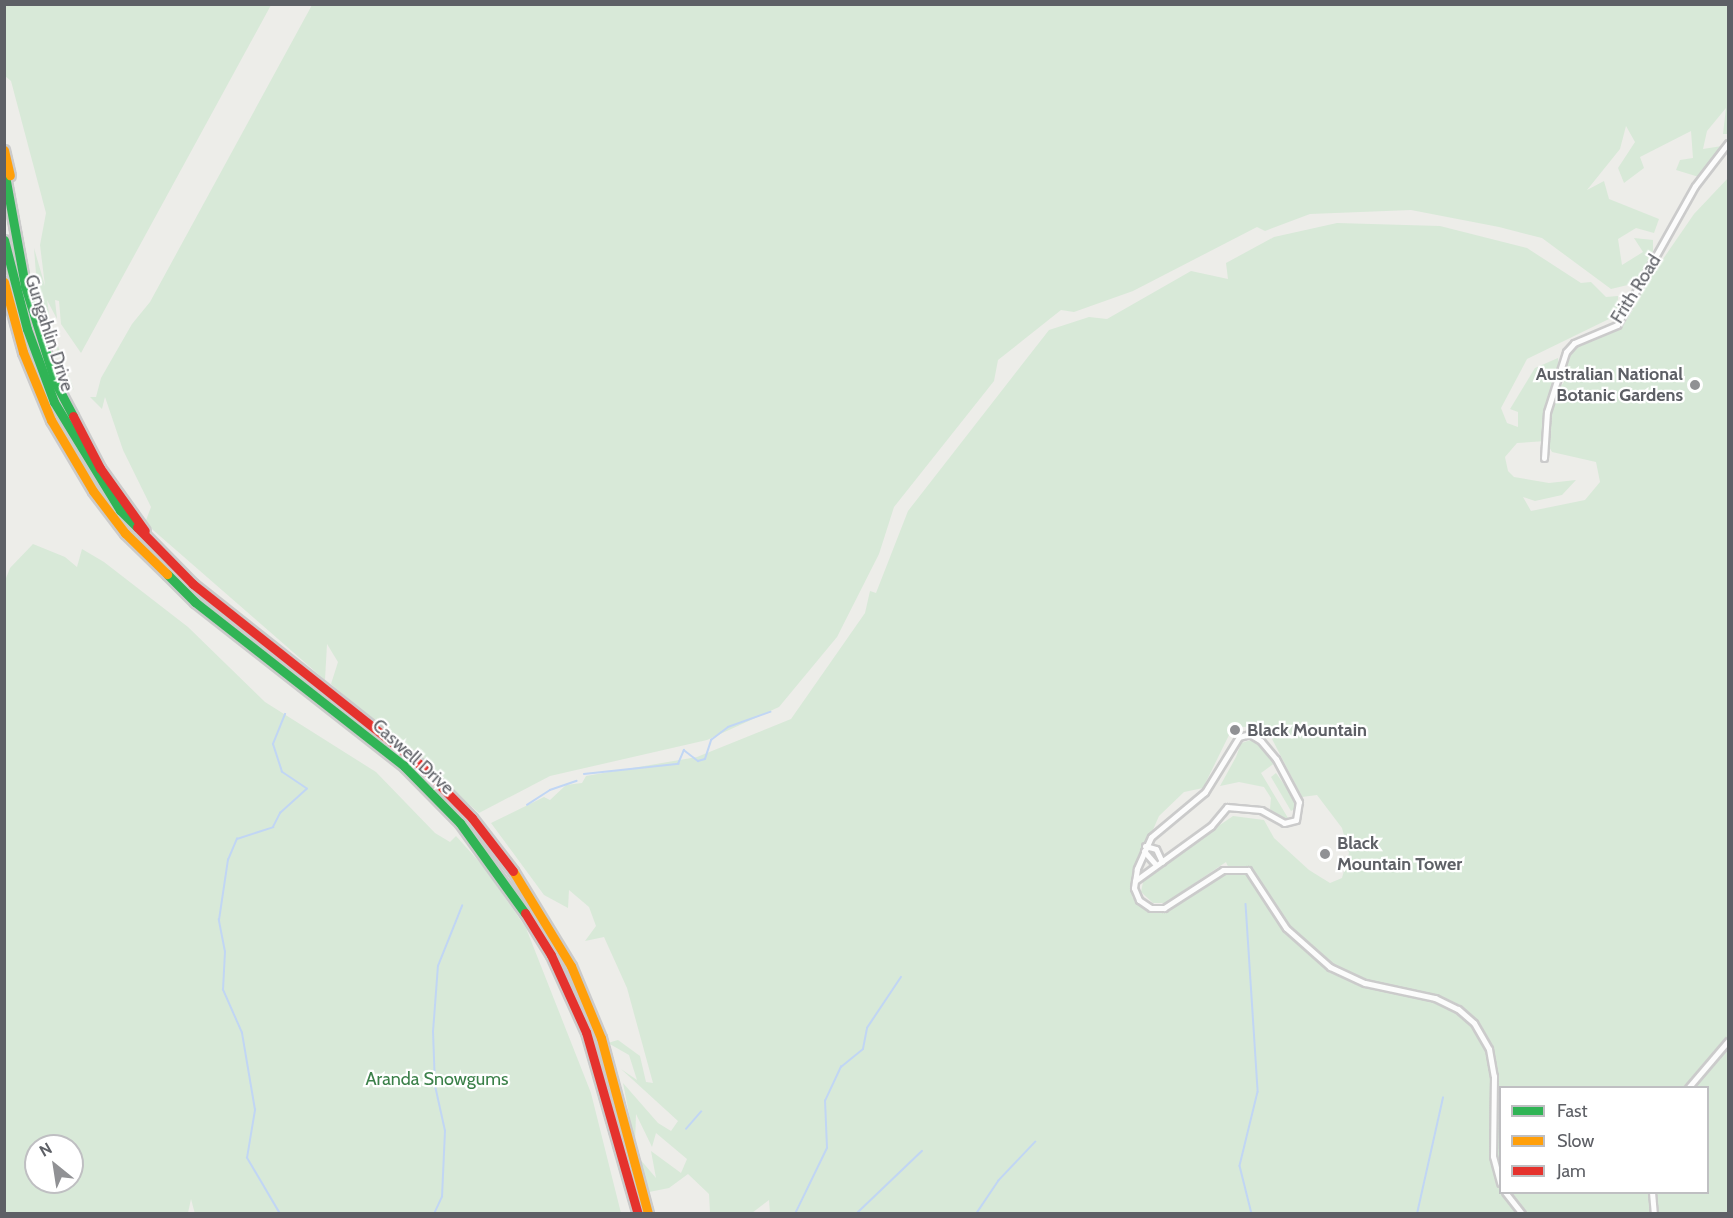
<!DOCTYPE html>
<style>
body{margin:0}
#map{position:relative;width:1733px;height:1218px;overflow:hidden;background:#edede9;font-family:Cabin,sans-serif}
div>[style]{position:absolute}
.green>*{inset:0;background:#d8e9d8}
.stream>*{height:1.5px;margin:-0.75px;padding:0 0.75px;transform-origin:0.75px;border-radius:0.75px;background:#c1d6f4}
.roads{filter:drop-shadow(2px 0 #cbcbcb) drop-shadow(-2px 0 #cbcbcb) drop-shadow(0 2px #cbcbcb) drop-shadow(0 -2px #cbcbcb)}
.street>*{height:5px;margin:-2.5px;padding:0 2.5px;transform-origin:2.5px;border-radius:2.5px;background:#fcfcfc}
.fast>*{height:9px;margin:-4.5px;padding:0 4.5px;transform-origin:4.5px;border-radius:4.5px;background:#30b455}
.slow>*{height:9px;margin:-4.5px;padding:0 4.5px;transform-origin:4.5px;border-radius:4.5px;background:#ff9f0a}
.jam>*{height:9px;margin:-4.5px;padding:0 4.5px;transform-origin:4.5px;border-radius:4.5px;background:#e5322d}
.dots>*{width:16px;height:16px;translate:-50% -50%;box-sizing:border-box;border:3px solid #fff;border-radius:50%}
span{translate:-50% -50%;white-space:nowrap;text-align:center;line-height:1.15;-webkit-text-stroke:4.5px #fff;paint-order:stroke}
.street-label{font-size:18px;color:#5e6066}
.poi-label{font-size:18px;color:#5e6066;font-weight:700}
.right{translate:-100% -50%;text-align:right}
.left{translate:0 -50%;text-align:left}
.park-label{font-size:18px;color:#3b8049}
.frame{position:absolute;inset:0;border:6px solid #5e6066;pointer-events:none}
.legend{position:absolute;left:1499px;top:1086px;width:210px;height:108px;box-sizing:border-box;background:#fff;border:2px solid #bfbfc2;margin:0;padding:8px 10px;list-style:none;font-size:18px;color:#5e6066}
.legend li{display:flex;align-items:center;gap:12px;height:30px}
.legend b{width:30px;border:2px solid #bfbfc2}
.north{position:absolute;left:24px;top:1134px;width:60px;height:60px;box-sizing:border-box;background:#fff;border:2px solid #bfbfc2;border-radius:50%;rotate:330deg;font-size:16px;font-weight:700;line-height:24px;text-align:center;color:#5e6066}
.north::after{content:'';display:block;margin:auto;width:21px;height:27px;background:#909194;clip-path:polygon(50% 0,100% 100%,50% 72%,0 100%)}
</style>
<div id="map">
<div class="green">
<i style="clip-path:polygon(5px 4px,271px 5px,81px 353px,61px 324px,59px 301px,55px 300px,57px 319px,47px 300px,51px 327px,75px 393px,54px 343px,37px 287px,34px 248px,45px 286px,40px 245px,46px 213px,11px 81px,5px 76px)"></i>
<i style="clip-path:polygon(312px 5px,1728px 5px,1728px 134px,1723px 134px,1726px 108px,1707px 131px,1703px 149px,1722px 146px,1699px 177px,1676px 170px,1680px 160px,1693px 158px,1691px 131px,1640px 157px,1644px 168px,1624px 183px,1618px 168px,1635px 142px,1626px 126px,1620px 149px,1587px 190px,1604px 181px,1609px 199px,1659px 219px,1654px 233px,1636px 228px,1618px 239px,1622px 265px,1643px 252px,1634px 238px,1653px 240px,1653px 257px,1636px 283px,1611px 289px,1542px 238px,1499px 227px,1411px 210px,1310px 214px,1265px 231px,1257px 227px,1133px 291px,1074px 312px,1061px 310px,998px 360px,994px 381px,894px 507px,879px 554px,837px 637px,779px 707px,707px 740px,550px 776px,479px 813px,331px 684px,338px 662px,327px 644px,325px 680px,145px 523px,151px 507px,123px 450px,105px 397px,102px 409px,90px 397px,96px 397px,101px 378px,132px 324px,150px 302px)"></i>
<i style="clip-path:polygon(evenodd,1728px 178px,1728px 1213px,770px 1214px,769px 1200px,752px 1213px,710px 1213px,709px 1194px,688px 1174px,669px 1188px,649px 1192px,639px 1158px,656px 1178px,651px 1151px,681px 1173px,687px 1159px,656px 1133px,652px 1147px,636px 1114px,635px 1144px,623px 1083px,658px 1123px,671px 1131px,678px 1121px,621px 1069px,637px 1080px,629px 1055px,608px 1043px,618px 1040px,640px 1056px,646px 1082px,653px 1083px,627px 988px,604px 937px,585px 941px,596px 926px,589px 907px,569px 890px,568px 908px,544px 895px,491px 823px,544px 797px,550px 800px,566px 785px,582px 783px,586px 776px,697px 757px,791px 719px,865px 613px,870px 591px,876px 593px,908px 511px,1049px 330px,1089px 317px,1107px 319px,1191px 271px,1228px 279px,1226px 263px,1274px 237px,1337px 223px,1440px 226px,1527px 248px,1581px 283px,1591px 282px,1606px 297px,1618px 296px,1618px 307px,1609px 319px,1527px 359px,1501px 408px,1507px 423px,1518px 427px,1518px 412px,1510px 409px,1535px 368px,1558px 358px,1560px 380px,1554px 395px,1564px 382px,1570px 351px,1579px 343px,1612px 333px,1694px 214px,1728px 178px,1546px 441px,1552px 452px,1596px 462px,1600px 482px,1585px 500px,1531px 511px,1523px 497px,1535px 501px,1562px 495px,1576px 480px,1549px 483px,1514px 477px,1508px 471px,1505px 457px,1517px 443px,1546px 441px,1728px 178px,1258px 726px,1271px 737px,1302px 797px,1317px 795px,1342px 828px,1349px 853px,1342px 878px,1330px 883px,1309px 870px,1274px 838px,1264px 820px,1233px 816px,1144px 877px,1141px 892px,1153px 903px,1165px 903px,1226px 862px,1230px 871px,1165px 912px,1144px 909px,1132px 897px,1131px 880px,1159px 816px,1184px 792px,1203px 788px,1229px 735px,1242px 727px,1258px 726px,1728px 178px,1500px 1088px,1708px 1088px,1708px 1192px,1500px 1192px,1500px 1088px)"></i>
<i style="clip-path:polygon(evenodd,33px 544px,65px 557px,77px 567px,82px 549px,104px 562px,188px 627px,265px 702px,376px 772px,435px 833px,450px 842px,456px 836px,483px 866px,526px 928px,591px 1093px,621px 1213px,195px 1214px,191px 1199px,188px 1213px,5px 1213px,4px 583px,10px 568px,33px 544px,36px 1146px,72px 1146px,72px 1182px,36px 1182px,36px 1146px)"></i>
<i style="clip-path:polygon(1254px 739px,1276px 762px,1261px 773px,1288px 818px,1283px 819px,1270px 809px,1271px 798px,1264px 787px,1239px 782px,1220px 786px,1236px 757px,1240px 746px,1235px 745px)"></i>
<i style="clip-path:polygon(1276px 773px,1295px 800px,1296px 808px,1291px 811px,1271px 777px)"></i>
</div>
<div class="stream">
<i style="left:584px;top:774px;width:95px;rotate:-6.1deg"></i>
<i style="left:678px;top:764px;width:15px;rotate:-67deg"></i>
<i style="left:684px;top:750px;width:18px;rotate:38deg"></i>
<i style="left:698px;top:761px;width:7px;rotate:-16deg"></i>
<i style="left:705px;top:759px;width:20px;rotate:-72deg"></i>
<i style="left:711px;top:740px;width:21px;rotate:-37deg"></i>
<i style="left:728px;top:727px;width:45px;rotate:-19.7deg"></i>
<i style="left:527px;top:805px;width:27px;rotate:-33deg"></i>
<i style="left:550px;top:790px;width:28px;rotate:-19deg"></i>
<i style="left:1246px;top:904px;width:188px;rotate:86.3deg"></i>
<i style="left:1258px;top:1092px;width:76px;rotate:103.7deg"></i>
<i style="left:1240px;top:1166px;width:49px;rotate:76deg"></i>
<i style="left:686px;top:1129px;width:23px;rotate:-49deg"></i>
<i style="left:280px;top:1214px;width:65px;rotate:-120.5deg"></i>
<i style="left:247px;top:1158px;width:49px;rotate:-80.5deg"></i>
<i style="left:255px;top:1110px;width:78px;rotate:-99.6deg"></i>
<i style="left:242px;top:1033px;width:47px;rotate:-113.8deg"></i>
<i style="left:223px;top:990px;width:38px;rotate:-87deg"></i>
<i style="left:225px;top:952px;width:33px;rotate:-101deg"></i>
<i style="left:219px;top:920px;width:61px;rotate:-81.5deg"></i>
<i style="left:228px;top:860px;width:23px;rotate:-67deg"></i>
<i style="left:237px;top:839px;width:38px;rotate:-18deg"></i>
<i style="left:273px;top:827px;width:16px;rotate:-63deg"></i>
<i style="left:280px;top:813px;width:36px;rotate:-42deg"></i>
<i style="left:307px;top:789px;width:30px;rotate:-146deg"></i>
<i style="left:282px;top:772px;width:29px;rotate:-108deg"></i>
<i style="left:273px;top:744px;width:32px;rotate:-68deg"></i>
<i style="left:434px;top:1214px;width:19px;rotate:-65deg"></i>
<i style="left:442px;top:1197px;width:66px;rotate:-87.4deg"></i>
<i style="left:445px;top:1131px;width:46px;rotate:-102.5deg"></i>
<i style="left:435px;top:1086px;width:54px;rotate:-92.1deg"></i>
<i style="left:433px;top:1032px;width:66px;rotate:-85.7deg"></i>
<i style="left:438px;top:966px;width:65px;rotate:-68.2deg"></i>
<i style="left:795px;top:1214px;width:73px;rotate:-64.1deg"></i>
<i style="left:827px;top:1148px;width:47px;rotate:-92.4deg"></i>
<i style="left:825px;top:1101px;width:38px;rotate:-65deg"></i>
<i style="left:841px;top:1067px;width:28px;rotate:-39deg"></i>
<i style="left:863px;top:1049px;width:21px;rotate:-79deg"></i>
<i style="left:867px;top:1028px;width:61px;rotate:-56.3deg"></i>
<i style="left:856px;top:1214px;width:91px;rotate:-43.7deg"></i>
<i style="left:976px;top:1214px;width:40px;rotate:-56deg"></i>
<i style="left:998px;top:1181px;width:54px;rotate:-46.5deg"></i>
<i style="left:1417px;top:1214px;width:119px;rotate:-77.4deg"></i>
</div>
<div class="roads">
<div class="street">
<i style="left:1544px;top:458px;width:46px;rotate:-86.3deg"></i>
<i style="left:1547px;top:412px;width:63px;rotate:-72.4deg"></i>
<i style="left:1566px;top:352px;width:12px;rotate:-48deg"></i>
<i style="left:1574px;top:343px;width:47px;rotate:-22.7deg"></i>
<i style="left:1617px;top:325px;width:159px;rotate:-60.7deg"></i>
<i style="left:1695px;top:186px;width:54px;rotate:-52.5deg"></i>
<i style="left:1145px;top:846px;width:11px;rotate:15deg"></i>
<i style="left:1156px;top:849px;width:14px;rotate:65deg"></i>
<i style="left:1144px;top:851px;width:18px;rotate:49deg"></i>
<i style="left:1135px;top:881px;width:94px;rotate:-35.9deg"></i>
<i style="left:1211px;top:826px;width:25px;rotate:-50deg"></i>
<i style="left:1227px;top:807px;width:34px;rotate:5deg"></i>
<i style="left:1261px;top:810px;width:26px;rotate:29deg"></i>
<i style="left:1284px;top:823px;width:12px;rotate:-14deg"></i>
<i style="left:1296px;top:820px;width:18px;rotate:-81deg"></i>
<i style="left:1299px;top:802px;width:49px;rotate:-118.1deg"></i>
<i style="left:1276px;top:759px;width:23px;rotate:-130deg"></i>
<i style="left:1261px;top:741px;width:13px;rotate:-148deg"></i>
<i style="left:1250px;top:734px;width:11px;rotate:165deg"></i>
<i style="left:1239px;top:737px;width:65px;rotate:121.7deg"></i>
<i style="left:1205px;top:792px;width:70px;rotate:140.2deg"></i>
<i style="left:1151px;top:837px;width:35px;rotate:114deg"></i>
<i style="left:1137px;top:869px;width:12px;rotate:99deg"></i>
<i style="left:1135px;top:881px;width:7px;rotate:98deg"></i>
<i style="left:1134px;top:888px;width:13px;rotate:67deg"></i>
<i style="left:1139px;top:900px;width:14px;rotate:34deg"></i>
<i style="left:1151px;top:908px;width:13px"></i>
<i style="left:1164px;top:908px;width:70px;rotate:-32.8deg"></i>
<i style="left:1223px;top:870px;width:25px"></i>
<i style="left:1248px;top:870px;width:69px;rotate:56.8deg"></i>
<i style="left:1286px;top:928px;width:59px;rotate:41.6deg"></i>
<i style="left:1330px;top:967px;width:38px;rotate:25deg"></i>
<i style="left:1365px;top:983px;width:72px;rotate:12.1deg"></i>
<i style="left:1435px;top:998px;width:25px;rotate:26deg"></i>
<i style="left:1458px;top:1009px;width:21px;rotate:41deg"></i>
<i style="left:1474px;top:1023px;width:30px;rotate:60deg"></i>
<i style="left:1489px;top:1049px;width:27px;rotate:80deg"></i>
<i style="left:1494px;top:1076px;width:80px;rotate:90.7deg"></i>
<i style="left:1493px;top:1156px;width:28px;rotate:75deg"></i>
<i style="left:1688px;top:1088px;width:62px;rotate:-49.6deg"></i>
<i style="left:1505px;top:1192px;width:28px;rotate:52deg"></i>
<i style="left:1652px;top:1192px;width:22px;rotate:85deg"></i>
</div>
<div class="fast">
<i style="left:4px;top:170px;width:118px;rotate:79.7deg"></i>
<i style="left:25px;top:286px;width:101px;rotate:72.6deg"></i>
<i style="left:55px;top:382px;width:38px;rotate:62deg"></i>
<i style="left:4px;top:240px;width:92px;rotate:75.5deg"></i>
<i style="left:27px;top:329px;width:78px;rotate:69.7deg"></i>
<i style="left:54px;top:402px;width:127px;rotate:58.6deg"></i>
<i style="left:120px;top:510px;width:24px;rotate:45deg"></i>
<i style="left:167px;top:574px;width:40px;rotate:45deg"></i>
<i style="left:195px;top:602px;width:266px;rotate:38.1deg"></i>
<i style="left:404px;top:766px;width:80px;rotate:45.5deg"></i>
<i style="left:460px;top:823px;width:111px;rotate:54.2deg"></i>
</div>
<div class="slow">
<i style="left:4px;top:150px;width:26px;rotate:77deg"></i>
<i style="left:4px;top:282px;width:73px;rotate:74.8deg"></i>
<i style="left:23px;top:352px;width:74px;rotate:67.6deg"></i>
<i style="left:51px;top:420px;width:82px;rotate:59.4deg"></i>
<i style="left:93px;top:491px;width:53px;rotate:52.7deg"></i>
<i style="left:125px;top:533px;width:59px;rotate:44.3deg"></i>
<i style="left:513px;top:871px;width:111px;rotate:58.6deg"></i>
<i style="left:571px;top:966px;width:78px;rotate:67.4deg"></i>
<i style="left:601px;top:1038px;width:182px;rotate:75deg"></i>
</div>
<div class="jam">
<i style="left:73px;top:416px;width:59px;rotate:62.6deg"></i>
<i style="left:100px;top:468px;width:77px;rotate:54.5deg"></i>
<i style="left:137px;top:527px;width:80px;rotate:45.5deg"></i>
<i style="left:193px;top:584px;width:288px;rotate:38.5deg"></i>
<i style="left:418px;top:763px;width:77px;rotate:45.5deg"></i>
<i style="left:472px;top:818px;width:67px;rotate:52.3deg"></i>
<i style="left:525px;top:913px;width:49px;rotate:58.2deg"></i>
<i style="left:551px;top:955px;width:85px;rotate:65.6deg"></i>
<i style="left:586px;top:1032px;width:189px;rotate:74.1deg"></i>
</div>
</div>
<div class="dots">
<i style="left:1695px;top:385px;background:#909194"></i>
<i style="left:1235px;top:730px;background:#909194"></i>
<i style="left:1325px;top:854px;background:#909194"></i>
</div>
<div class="street-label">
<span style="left:1636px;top:289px;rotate:-58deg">Frith Road</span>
<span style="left:49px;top:333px;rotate:72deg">Gungahlin Drive</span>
<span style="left:413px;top:757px;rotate:42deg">Caswell Drive</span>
</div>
<div class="poi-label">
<span class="right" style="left:1683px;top:385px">Australian National<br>Botanic Gardens</span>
<span class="left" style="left:1247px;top:730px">Black Mountain</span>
<span class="left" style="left:1337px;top:854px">Black<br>Mountain Tower</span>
</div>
<div class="park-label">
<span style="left:437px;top:1079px">Aranda Snowgums</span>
</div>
<div class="frame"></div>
<ul class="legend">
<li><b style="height:8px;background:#30b455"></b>Fast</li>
<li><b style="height:8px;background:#ff9f0a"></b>Slow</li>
<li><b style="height:8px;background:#e5322d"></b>Jam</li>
</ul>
<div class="north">N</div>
</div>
